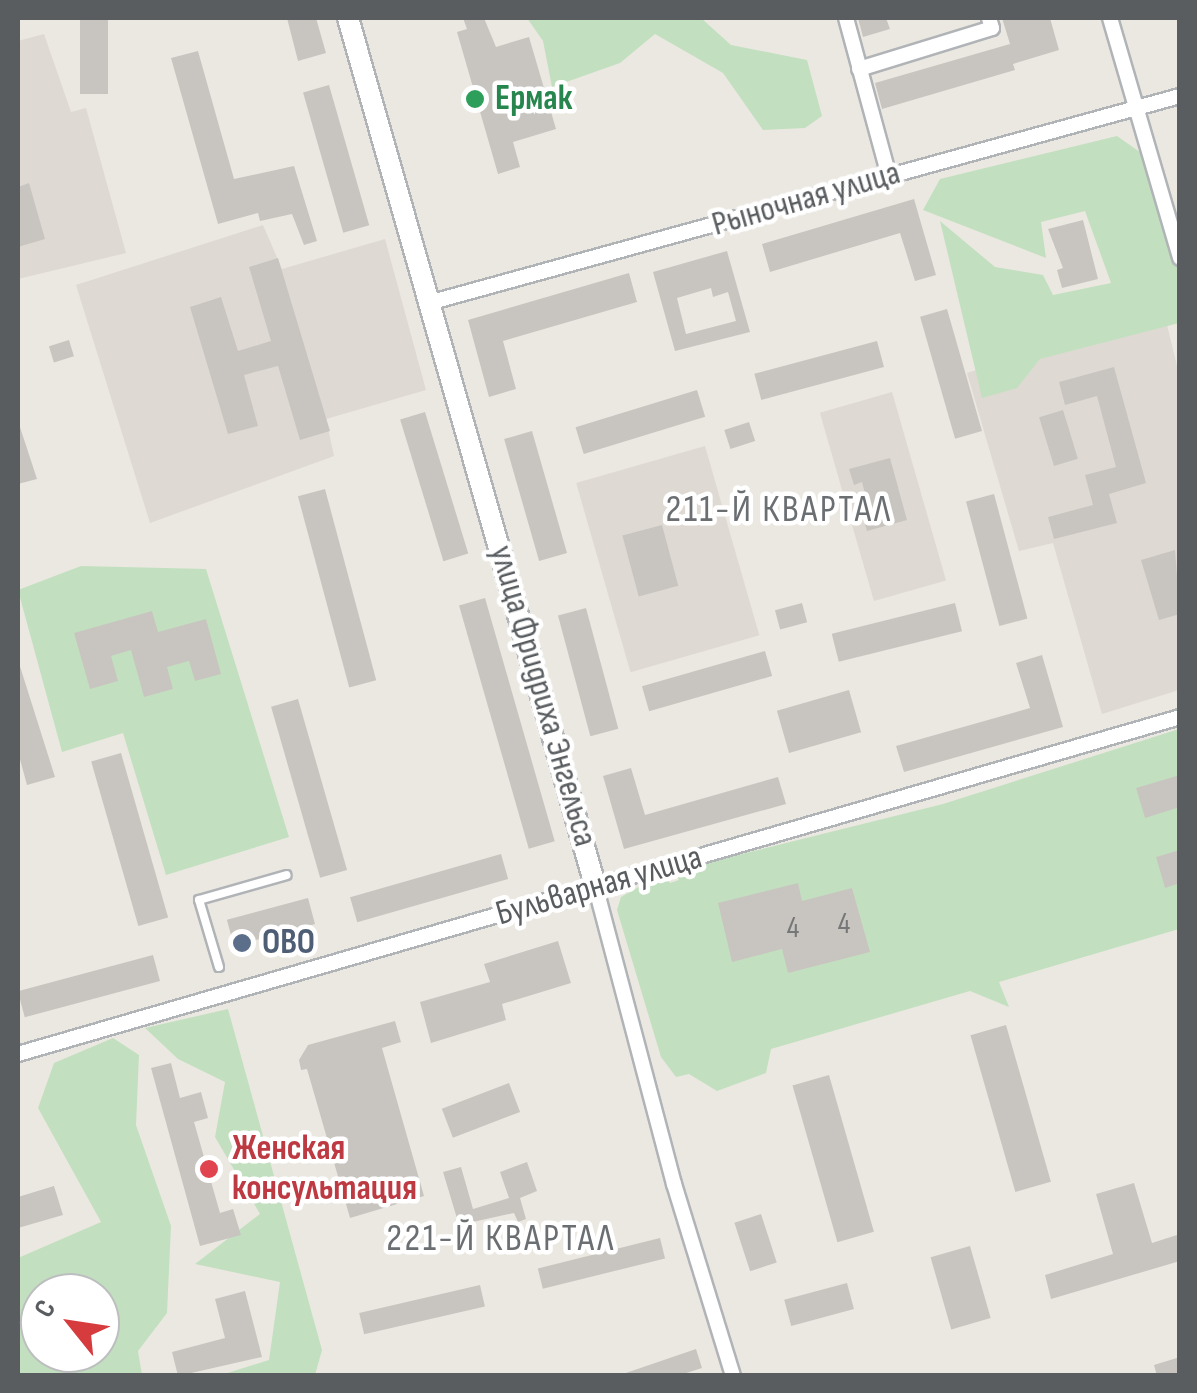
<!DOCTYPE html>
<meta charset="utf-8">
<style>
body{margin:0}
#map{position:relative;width:1197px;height:1393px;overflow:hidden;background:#ebe8e1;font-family:"Sofia Sans Condensed",sans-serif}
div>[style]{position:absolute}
.education>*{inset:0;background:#ded9d2;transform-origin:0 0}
.green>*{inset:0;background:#c2e0bf}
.building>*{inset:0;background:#c8c5c0;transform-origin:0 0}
.roads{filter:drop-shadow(2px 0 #b1b4b7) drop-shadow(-2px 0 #b1b4b7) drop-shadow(0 2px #b1b4b7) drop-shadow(0 -2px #b1b4b7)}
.lane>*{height:8px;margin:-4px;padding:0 4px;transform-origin:4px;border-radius:4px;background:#fff}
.street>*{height:14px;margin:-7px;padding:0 7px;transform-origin:7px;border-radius:7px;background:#fff}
.secondary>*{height:20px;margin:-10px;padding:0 10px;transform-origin:10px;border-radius:10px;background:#fff}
.dots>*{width:28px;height:28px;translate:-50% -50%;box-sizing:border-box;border:5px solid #fff;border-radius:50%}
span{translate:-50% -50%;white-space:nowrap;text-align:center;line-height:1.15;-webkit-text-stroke:9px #fff;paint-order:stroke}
.number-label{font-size:30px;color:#757778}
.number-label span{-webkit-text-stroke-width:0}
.leisure-label{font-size:35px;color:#27864d;font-weight:700}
.left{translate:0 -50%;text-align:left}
.street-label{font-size:35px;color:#595d60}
.service-label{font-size:35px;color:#4e5e75;font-weight:700}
.health-label{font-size:35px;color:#be3a42;font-weight:700}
.neighbourhood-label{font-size:38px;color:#6b6f72;letter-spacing:2.5px}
.frame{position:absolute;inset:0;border:20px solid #595d60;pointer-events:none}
.north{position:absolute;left:20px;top:1273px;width:100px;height:100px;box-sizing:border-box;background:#fff;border:2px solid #bdbebf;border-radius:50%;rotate:300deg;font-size:28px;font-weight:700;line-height:40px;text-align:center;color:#595d60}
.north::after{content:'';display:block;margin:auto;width:35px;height:45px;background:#d63b3e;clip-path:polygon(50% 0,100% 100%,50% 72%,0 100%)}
</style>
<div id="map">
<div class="education">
<i style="clip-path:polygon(44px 34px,71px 112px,86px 108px,126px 253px,18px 279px,18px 41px)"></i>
<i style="clip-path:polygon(263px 225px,282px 269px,385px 239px,426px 390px,326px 419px,334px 456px,150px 523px,76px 285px)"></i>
<i style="clip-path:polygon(1157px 284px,1179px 374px,1179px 690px,1102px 714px,1053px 543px,1019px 551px,967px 373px,1014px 358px)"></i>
<i style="left:892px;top:392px;width:196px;height:75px;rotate:74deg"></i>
<i style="left:705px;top:446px;width:197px;height:134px;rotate:74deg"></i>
</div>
<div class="green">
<i style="clip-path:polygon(527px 18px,701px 18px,731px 45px,807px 60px,822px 116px,805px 128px,763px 130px,723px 73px,655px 34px,620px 63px,552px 87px,543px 41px)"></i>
<i style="clip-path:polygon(1117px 136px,1144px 155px,1179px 264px,1179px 323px,1040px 359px,1017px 388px,982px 398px,940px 221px,995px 267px,1043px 275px,1053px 295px,1111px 283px,1085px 211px,1041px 222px,1046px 258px,923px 210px,940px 179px)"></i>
<i style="clip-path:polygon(81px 566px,206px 569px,289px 837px,166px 875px,123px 733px,62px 752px,18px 590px)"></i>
<i style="clip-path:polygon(1179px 729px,1179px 929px,999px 982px,1009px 1007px,970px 991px,771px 1049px,766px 1073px,717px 1091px,689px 1074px,676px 1077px,661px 1057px,617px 910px,621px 897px,663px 873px,670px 883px,679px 880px,674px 871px,943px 804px)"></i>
<i style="clip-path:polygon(228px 1009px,322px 1350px,315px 1375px,221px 1375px,269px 1360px,280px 1282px,195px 1264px,260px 1214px,215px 1137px,225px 1082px,178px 1059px,145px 1028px)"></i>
<i style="clip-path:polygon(evenodd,113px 1038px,139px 1055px,136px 1125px,171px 1226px,167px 1313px,138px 1351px,142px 1375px,18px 1375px,18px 1258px,101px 1222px,38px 1108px,54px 1063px,113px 1038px,100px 1293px,100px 1353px,40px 1353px,40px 1293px,100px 1293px)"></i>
</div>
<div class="building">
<i style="left:80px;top:18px;width:28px;height:76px"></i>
<i style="clip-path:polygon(287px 18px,316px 18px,326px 53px,298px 61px)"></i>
<i style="clip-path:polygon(463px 18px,484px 18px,496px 47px,529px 37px,556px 129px,513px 142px,520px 167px,498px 174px,457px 32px,467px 29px)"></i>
<i style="clip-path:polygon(858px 18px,886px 18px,890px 29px,863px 37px)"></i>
<i style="clip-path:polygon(1002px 18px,1050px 18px,1059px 50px,1013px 64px,1015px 70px,882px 109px,875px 83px,1010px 44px)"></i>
<i style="clip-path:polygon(198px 51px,234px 179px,294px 166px,317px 241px,304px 245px,292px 214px,260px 221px,258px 213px,218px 224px,171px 58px)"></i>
<i style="left:329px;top:85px;width:146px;height:27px;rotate:74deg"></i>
<i style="clip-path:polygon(29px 183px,45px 239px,18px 247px,18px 187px)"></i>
<i style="clip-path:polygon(914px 199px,936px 275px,915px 281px,900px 233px,770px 272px,762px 244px)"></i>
<i style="clip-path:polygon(1083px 220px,1098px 279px,1062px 288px,1057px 270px,1063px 268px,1048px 229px)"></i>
<i style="clip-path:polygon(evenodd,727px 251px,750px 332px,675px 351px,653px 272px,727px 251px,711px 288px,713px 297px,728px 292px,736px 321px,686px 334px,677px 298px,711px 288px)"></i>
<i style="clip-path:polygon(278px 258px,330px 431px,300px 440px,278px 366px,244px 375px,258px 426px,228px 434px,190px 307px,221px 297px,238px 351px,271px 341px,249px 267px)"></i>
<i style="clip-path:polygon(629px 273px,637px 302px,503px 341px,516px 389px,489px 397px,468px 320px)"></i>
<i style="left:947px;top:309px;width:127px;height:28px;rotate:74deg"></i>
<i style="left:69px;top:340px;width:17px;height:21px;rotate:73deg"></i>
<i style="left:877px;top:341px;width:27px;height:127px;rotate:75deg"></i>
<i style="clip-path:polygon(1114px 367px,1146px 483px,1109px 494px,1117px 523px,1054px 539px,1048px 517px,1093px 505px,1085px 475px,1116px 467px,1097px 396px,1065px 405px,1059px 382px)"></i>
<i style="left:697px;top:390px;width:28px;height:127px;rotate:73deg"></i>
<i style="left:1063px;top:410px;width:51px;height:25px;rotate:73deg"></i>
<i style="left:425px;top:412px;width:148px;height:26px;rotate:73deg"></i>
<i style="clip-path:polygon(18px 421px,37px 479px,18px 484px)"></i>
<i style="left:749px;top:422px;width:20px;height:26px;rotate:72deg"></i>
<i style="left:532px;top:431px;width:127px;height:29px;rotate:74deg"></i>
<i style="clip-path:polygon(890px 458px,907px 520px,867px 531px,862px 514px,870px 512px,862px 482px,854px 485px,849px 469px)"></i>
<i style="left:325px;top:489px;width:198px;height:28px;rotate:75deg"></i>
<i style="left:994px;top:494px;width:129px;height:29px;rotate:75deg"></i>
<i style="left:662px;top:525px;width:63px;height:41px;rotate:75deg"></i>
<i style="clip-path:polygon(1175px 550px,1180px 614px,1159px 620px,1141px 560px)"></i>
<i style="left:485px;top:598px;width:253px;height:27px;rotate:74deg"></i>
<i style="left:802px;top:603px;width:20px;height:28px;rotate:75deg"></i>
<i style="left:955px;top:603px;width:29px;height:127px;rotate:76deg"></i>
<i style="left:586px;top:608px;width:125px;height:29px;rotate:75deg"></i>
<i style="clip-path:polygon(152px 611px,158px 632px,206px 619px,221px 674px,195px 681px,189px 661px,167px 667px,173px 689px,144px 697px,131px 650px,111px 656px,118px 681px,90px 689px,74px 633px)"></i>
<i style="left:765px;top:651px;width:26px;height:128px;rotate:74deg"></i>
<i style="clip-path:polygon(1042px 655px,1063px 727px,904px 772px,896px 746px,1030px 708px,1016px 663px)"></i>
<i style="clip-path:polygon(18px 660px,55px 777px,27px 785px,18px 752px)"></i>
<i style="left:849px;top:690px;width:44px;height:75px;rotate:74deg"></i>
<i style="left:298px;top:699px;width:178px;height:28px;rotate:74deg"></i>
<i style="left:121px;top:753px;width:171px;height:31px;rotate:74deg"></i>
<i style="clip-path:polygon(631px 768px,645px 815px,778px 777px,786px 804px,624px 849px,603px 776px)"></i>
<i style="clip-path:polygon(1180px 775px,1180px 807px,1145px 818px,1136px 788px)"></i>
<i style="clip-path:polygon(1180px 850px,1180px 883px,1165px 888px,1156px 857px)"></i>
<i style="left:501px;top:854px;width:26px;height:157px;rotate:74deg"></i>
<i style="clip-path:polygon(798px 883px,802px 901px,852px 888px,870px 952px,788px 973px,782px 949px,732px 962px,718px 903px)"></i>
<i style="left:308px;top:898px;width:27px;height:84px;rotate:75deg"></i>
<i style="clip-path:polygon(558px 941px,571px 983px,502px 1004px,506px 1020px,431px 1043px,420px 1002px,490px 982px,484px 964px)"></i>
<i style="left:153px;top:955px;width:27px;height:140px;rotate:75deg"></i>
<i style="clip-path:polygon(395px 1021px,401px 1042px,382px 1048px,424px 1196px,350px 1218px,307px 1069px,301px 1070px,299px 1060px,308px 1045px)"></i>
<i style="left:1006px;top:1025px;width:163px;height:37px;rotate:74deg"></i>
<i style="clip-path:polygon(171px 1063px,180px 1098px,201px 1092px,208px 1118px,194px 1122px,220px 1213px,233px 1209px,241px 1235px,200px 1246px,151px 1068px)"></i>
<i style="left:829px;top:1075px;width:163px;height:38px;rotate:74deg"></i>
<i style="left:509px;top:1083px;width:31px;height:72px;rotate:69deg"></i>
<i style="clip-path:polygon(527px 1162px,537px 1191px,520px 1198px,526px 1219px,518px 1222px,514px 1213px,459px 1225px,443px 1172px,461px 1167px,473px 1209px,509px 1198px,500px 1172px)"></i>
<i style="clip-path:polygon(1134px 1183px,1152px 1243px,1180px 1234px,1180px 1261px,1051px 1299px,1045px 1275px,1113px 1254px,1096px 1194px)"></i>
<i style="clip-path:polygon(54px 1186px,63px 1215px,18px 1228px,18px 1197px)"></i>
<i style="left:761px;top:1214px;width:51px;height:28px;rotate:72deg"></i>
<i style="left:660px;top:1238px;width:21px;height:126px;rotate:76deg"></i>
<i style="left:970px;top:1246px;width:75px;height:41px;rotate:74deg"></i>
<i style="left:847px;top:1283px;width:27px;height:65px;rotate:75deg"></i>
<i style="left:480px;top:1285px;width:22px;height:124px;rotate:77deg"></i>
<i style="clip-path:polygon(245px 1291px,262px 1357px,178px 1376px,172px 1352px,225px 1338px,215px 1299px)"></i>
<i style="clip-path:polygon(696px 1349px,702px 1368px,677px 1376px,617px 1376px)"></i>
<i style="clip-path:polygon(1180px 1357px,1180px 1376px,1157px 1376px,1154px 1365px)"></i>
</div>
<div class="roads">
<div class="lane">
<i style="left:219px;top:967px;width:70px;rotate:-106.6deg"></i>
<i style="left:199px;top:900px;width:91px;rotate:-15.9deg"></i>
</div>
<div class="street">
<i style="left:846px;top:18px;width:164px;rotate:74.8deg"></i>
<i style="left:1110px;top:18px;width:250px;rotate:73.7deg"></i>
<i style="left:859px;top:69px;width:139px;rotate:-17.1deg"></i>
<i style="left:992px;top:28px;width:10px;rotate:-107deg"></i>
<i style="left:432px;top:302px;width:776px;rotate:-15.4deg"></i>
<i style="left:595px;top:885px;width:309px;rotate:75.2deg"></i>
<i style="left:674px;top:1184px;width:201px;rotate:72.9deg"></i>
<i style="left:18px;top:1054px;width:1210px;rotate:-16.17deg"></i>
</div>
<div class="secondary">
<i style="left:348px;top:18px;width:901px;rotate:74.1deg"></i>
</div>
</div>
<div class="dots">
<i style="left:475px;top:99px;background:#2e9e5b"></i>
<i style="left:242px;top:943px;background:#5c6f8a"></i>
<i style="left:209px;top:1169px;background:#e0444e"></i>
</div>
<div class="number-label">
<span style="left:844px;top:924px">4</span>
<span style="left:793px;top:928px">4</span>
</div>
<div class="leisure-label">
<span class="left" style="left:495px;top:99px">Ермак</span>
</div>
<div class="street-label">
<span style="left:806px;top:199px;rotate:-16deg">Рыночная улица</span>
<span style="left:543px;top:696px;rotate:74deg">улица Фридриха Энгельса</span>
<span style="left:599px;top:886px;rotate:-16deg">Бульварная улица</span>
</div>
<div class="service-label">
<span class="left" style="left:262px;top:943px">ОВО</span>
</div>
<div class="health-label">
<span class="left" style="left:232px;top:1169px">Женская<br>консультация</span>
</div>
<div class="neighbourhood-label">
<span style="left:779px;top:510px">211-Й КВАРТАЛ</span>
<span style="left:501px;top:1239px">221-Й КВАРТАЛ</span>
</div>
<div class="frame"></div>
<div class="north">С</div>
</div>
